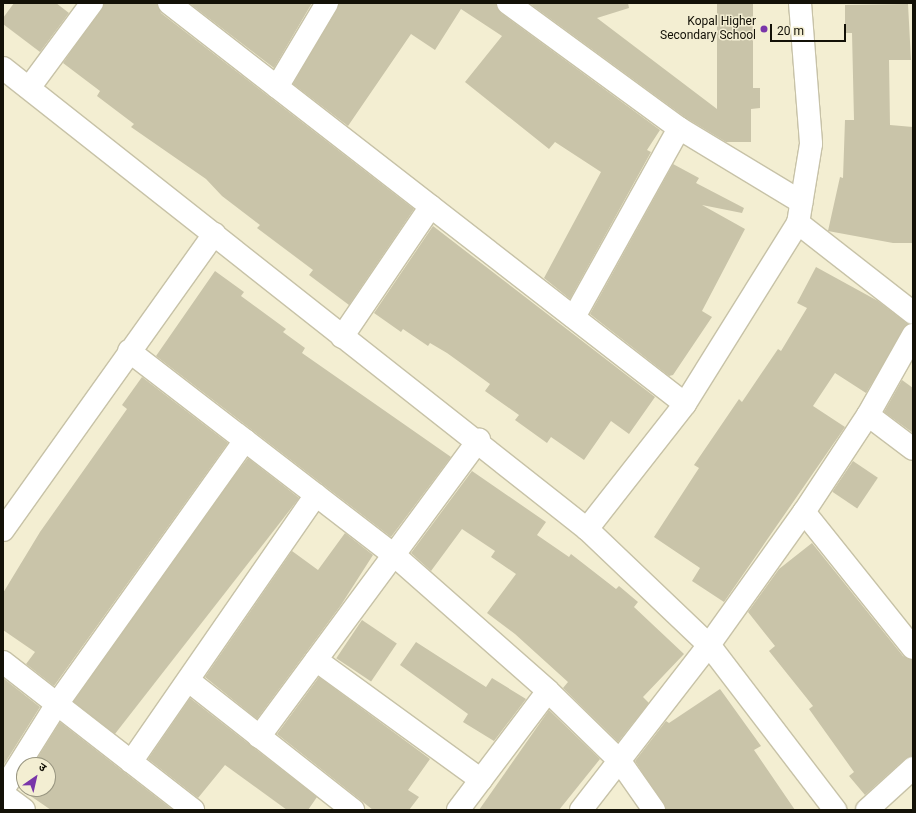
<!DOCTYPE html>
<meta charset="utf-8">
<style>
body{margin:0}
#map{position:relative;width:916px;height:813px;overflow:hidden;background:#f3eed2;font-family:Roboto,"Noto Sans Devanagari",sans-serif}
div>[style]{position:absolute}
.building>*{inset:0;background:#c9c4a9;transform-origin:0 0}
.roads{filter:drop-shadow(1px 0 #c7c2a7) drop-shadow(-1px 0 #c7c2a7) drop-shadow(0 1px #c7c2a7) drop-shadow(0 -1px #c7c2a7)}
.minor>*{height:22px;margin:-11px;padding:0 11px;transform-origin:11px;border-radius:11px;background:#fff}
.tertiary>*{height:22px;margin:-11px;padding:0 11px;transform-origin:11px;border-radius:11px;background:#fff}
.dots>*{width:11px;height:11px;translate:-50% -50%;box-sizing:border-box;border:2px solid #f3eed2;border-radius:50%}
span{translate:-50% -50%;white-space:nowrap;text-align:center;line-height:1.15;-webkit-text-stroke:3px #f3eed2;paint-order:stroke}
.poi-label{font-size:12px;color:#131107}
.right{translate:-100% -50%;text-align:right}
.frame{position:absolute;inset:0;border:4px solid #131107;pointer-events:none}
.north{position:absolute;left:16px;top:757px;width:40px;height:40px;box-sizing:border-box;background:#f3eed2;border:1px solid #999681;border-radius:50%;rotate:34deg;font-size:11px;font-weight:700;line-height:16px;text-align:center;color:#131107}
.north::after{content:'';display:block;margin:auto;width:14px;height:18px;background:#7935a9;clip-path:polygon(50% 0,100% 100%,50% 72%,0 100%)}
.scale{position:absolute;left:770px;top:24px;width:76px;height:18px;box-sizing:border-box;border:2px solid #131107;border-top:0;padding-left:5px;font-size:12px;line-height:14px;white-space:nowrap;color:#131107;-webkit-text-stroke:3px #f3eed2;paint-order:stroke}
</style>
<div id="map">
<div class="building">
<i style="clip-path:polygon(14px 3px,56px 3px,69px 13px,40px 52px,3px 24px,3px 18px)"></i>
<i style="clip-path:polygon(104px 3px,157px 3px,161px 13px,414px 209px,349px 305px,309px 275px,313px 270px,257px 228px,260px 225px,222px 196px,206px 179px,131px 127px,134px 124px,97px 96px,100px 91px,63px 63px)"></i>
<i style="clip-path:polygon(189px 3px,312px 3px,274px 68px)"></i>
<i style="clip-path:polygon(339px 3px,496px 3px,501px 13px,660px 130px,647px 150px,651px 152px,570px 299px,544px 278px,601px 172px,555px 142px,549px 149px,465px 82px,502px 36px,461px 9px,435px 50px,411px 34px,348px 126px,293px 84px)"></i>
<i style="clip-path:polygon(529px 3px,628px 3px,629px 8px,597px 18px,717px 109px,717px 3px,753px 3px,753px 88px,760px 88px,760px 108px,751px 109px,751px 142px,726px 142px,686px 118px)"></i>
<i style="clip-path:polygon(908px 4px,911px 60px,889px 60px,890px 125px,913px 127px,913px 243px,893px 243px,828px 231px,840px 177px,843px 178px,845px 120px,854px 120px,852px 33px,845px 33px,845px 5px)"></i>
<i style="clip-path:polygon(673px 164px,699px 178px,696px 183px,744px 208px,742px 213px,702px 205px,745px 229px,702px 311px,712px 317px,673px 375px,669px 376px,590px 314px)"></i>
<i style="clip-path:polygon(433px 226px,655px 397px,629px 434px,611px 421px,584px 460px,551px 437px,547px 443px,515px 420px,519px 415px,485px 391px,490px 384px,447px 353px,430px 343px,428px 346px,403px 329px,401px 332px,374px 313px)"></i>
<i style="clip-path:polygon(816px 267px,878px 301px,908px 324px,866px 393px,835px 373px,813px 406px,845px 427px,724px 602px,692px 581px,700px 568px,654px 537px,699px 468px,694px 465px,739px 399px,742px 402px,778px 349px,781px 351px,807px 308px,797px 303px)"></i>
<i style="clip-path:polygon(215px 271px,244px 292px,241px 296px,286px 329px,283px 332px,305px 348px,302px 353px,451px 457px,391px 537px,156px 356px)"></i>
<i style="clip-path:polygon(142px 377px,228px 443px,54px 686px,26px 664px,35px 652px,3px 630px,3px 593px,40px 532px,127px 409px,122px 405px)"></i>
<i style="clip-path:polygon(902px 380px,913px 388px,913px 433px,884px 412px)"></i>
<i style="left:248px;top:458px;width:65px;height:300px;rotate:38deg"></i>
<i style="left:853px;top:461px;width:30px;height:37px;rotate:34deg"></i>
<i style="clip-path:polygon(472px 471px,546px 522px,537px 535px,569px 557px,571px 554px,616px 589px,619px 586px,638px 602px,634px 607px,684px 654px,643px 697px,649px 703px,618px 742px,563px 688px,568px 682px,515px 634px,487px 613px,516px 574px,491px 557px,495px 551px,462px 529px,431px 571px,411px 553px)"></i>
<i style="clip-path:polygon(345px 533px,373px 555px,341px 605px,257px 719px,205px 677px,292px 551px,318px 570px)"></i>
<i style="clip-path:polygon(812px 543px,903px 656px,913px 660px,913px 756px,905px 759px,865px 795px,849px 776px,854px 772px,809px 709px,813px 706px,769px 651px,775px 646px,748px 612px,779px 569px)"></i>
<i style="left:362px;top:620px;width:42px;height:46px;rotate:34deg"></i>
<i style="clip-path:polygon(416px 642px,486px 687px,492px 678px,526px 699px,494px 741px,463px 722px,468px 714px,400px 665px)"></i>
<i style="clip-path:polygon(319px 677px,430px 759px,408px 790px,419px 797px,409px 810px,373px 810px,277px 734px)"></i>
<i style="clip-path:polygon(3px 678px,40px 707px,3px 766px)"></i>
<i style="clip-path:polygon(720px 689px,761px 746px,754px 750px,795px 810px,666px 810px,635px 761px,666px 721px,669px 723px)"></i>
<i style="clip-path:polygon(190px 698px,317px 797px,308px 810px,287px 810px,225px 765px,198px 798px,148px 759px)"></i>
<i style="clip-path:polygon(549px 710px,600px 759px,559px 810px,479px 810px)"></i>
<i style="clip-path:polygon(60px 722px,124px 772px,173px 810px,51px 810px,19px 788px,24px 780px,24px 789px,48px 789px,48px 765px,33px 765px)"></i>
</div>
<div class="roads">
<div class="minor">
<i style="left:169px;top:3px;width:653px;rotate:37.85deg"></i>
<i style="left:508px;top:3px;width:212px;rotate:36.2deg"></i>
<i style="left:679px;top:128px;width:143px;rotate:31.2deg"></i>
<i style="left:3px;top:68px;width:744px;rotate:38.29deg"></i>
<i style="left:277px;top:87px;width:98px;rotate:-59.2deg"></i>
<i style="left:29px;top:88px;width:106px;rotate:-53.5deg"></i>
<i style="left:798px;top:223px;width:146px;rotate:38deg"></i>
<i style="left:574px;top:317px;width:216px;rotate:-60.9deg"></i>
<i style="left:342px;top:337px;width:158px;rotate:-55.8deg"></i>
<i style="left:129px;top:351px;width:334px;rotate:37.6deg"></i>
<i style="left:394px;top:555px;width:205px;rotate:41.4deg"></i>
<i style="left:548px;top:691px;width:99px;rotate:44.2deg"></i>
<i style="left:619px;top:760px;width:61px;rotate:55deg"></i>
<i style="left:868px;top:415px;width:56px;rotate:37.1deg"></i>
<i style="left:804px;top:512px;width:174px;rotate:51.3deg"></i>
<i style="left:3px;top:530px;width:364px;rotate:-54.5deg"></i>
<i style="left:316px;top:660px;width:204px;rotate:36deg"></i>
<i style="left:3px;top:662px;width:241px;rotate:37.9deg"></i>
<i style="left:189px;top:681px;width:209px;rotate:38.2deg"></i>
<i style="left:259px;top:737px;width:370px;rotate:-53.5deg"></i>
<i style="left:131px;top:762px;width:325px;rotate:-55.3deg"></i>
<i style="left:3px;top:790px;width:102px;rotate:-57.9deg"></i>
<i style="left:57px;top:704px;width:324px;rotate:-54.5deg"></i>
<i style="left:3px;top:794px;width:26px;rotate:37deg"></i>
<i style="left:458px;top:810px;width:149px;rotate:-52.9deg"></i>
<i style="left:581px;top:810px;width:209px;rotate:-52.2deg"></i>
<i style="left:709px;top:645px;width:163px;rotate:-54.5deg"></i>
<i style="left:804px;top:512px;width:116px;rotate:-56.6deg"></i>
<i style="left:868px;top:415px;width:92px;rotate:-60.6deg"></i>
<i style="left:867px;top:810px;width:62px;rotate:-42.4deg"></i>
</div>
<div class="tertiary">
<i style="left:800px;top:3px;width:141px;rotate:85.5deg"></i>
<i style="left:811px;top:144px;width:80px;rotate:99.3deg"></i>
<i style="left:798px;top:223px;width:213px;rotate:122deg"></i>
<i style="left:685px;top:404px;width:159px;rotate:128.1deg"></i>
<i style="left:587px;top:529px;width:168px;rotate:43.6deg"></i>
<i style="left:709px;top:645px;width:208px;rotate:52.6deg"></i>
</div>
</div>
<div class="dots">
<i style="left:764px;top:29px;background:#7935a9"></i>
</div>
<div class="poi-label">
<span class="right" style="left:756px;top:29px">Kopal Higher<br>Secondary School</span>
</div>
<div class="frame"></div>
<div class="north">उ</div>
<div class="scale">20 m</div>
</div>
